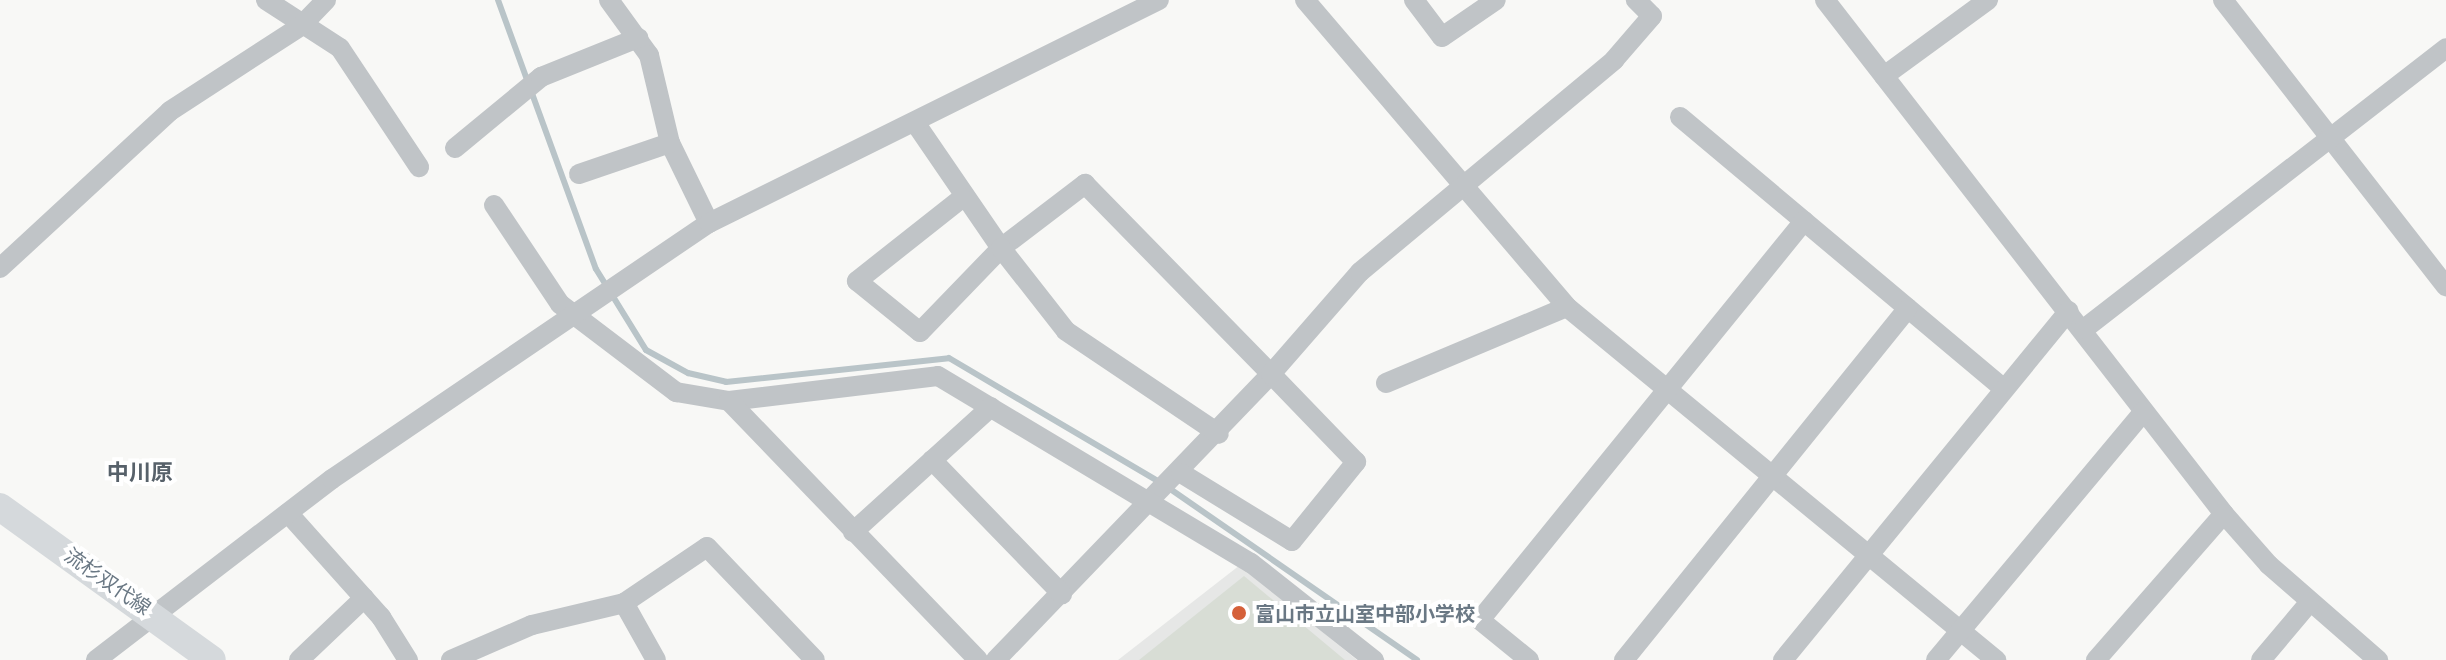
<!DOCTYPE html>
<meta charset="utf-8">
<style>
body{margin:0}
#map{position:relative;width:2446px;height:660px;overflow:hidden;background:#f8f8f6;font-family:"Golos Text","Noto Sans JP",sans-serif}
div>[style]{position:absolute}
.built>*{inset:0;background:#e6e7e6}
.green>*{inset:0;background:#d8ddd5}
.stream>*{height:6px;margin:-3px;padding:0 3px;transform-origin:3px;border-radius:3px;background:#b9c4c8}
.street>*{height:20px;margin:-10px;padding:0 10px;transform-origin:10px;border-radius:10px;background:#c0c4c7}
.secondary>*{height:28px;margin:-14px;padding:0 14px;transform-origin:14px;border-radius:14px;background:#d5d9dc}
.dots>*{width:22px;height:22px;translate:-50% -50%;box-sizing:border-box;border:4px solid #fff;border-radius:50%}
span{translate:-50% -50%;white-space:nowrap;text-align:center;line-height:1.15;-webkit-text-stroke:8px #fff;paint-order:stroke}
.street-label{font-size:20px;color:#6a7884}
.poi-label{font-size:20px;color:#6a7884;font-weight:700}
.left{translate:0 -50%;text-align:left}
.neighbourhood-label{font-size:22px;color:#57616a;font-weight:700}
</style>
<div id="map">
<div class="built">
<i style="clip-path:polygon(1240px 565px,1357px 660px,1118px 660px)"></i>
</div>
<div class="green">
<i style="clip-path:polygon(1244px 576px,1345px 660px,1139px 660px)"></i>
</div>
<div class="stream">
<i style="left:498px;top:0;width:286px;rotate:70deg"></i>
<i style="left:596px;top:269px;width:95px;rotate:58.3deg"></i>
<i style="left:646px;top:350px;width:48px;rotate:28.7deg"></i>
<i style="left:688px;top:373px;width:39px;rotate:13deg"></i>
<i style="left:726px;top:382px;width:224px;rotate:-6.1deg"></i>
<i style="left:949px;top:358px;width:248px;rotate:30.5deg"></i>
<i style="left:1163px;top:484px;width:309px;rotate:34.7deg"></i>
</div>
<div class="street">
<i style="left:266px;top:0;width:88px;rotate:33deg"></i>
<i style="left:340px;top:48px;width:143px;rotate:56.4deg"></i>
<i style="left:609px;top:0;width:68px;rotate:54deg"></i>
<i style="left:649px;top:55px;width:90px;rotate:76.6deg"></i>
<i style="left:670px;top:143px;width:89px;rotate:64deg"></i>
<i style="left:1305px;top:0;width:404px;rotate:49.5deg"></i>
<i style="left:1567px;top:307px;width:556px;rotate:39.45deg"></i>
<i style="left:1414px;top:0;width:46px;rotate:52.9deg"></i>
<i style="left:1442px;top:37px;width:65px;rotate:-34.4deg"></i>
<i style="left:1825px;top:0;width:651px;rotate:52.18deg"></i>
<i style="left:2224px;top:514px;width:68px;rotate:48.6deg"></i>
<i style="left:2269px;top:565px;width:145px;rotate:41.1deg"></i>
<i style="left:2223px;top:0;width:363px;rotate:52.1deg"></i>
<i style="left:1884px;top:76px;width:129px;rotate:-36.2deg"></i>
<i style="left:1680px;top:117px;width:419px;rotate:40deg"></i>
<i style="left:916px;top:124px;width:150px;rotate:55.6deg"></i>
<i style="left:1001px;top:248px;width:106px;rotate:-37.3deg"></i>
<i style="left:1085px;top:184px;width:266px;rotate:45.6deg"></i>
<i style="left:1271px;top:374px;width:397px;rotate:133.9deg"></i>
<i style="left:455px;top:148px;width:112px;rotate:-39.5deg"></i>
<i style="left:541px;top:77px;width:105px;rotate:-21.9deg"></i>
<i style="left:579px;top:174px;width:96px;rotate:-18.8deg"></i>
<i style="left:962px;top:198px;width:134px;rotate:141.7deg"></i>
<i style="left:857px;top:281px;width:81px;rotate:39deg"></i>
<i style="left:920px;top:332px;width:117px;rotate:-46deg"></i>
<i style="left:1001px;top:248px;width:105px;rotate:51.9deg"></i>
<i style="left:1066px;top:331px;width:184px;rotate:33.9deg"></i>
<i style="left:494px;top:205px;width:119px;rotate:56.3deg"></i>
<i style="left:560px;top:304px;width:146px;rotate:37.2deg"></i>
<i style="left:676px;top:392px;width:54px;rotate:9.6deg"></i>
<i style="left:729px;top:401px;width:210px;rotate:-6.8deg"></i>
<i style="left:938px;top:376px;width:365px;rotate:30.9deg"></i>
<i style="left:1251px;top:563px;width:157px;rotate:38.3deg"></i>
<i style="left:0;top:268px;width:231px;rotate:-42.7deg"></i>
<i style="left:170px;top:111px;width:156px;rotate:-33deg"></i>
<i style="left:301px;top:26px;width:36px;rotate:-46deg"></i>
<i style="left:2084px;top:329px;width:458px;rotate:-37.8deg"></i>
<i style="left:1386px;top:383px;width:196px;rotate:-22.8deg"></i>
<i style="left:729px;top:401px;width:359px;rotate:46.1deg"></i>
<i style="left:932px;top:460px;width:187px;rotate:45.9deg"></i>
<i style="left:1181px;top:473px;width:130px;rotate:31.5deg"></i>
<i style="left:1292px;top:541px;width:102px;rotate:-51deg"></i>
<i style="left:1356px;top:462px;width:122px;rotate:-134deg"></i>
<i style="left:1271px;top:374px;width:135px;rotate:-48.9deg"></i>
<i style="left:1360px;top:272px;width:331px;rotate:-39.8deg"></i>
<i style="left:1614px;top:60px;width:58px;rotate:-49.2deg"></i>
<i style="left:1652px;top:16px;width:23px;rotate:-135deg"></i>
<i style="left:288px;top:513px;width:140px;rotate:48.2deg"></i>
<i style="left:381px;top:617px;width:51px;rotate:57.9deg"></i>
<i style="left:853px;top:532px;width:186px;rotate:-42.2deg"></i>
<i style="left:624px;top:603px;width:100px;rotate:-34deg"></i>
<i style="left:707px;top:547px;width:156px;rotate:46.3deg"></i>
<i style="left:96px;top:660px;width:297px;rotate:-37.5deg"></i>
<i style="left:332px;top:479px;width:456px;rotate:-34.2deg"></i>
<i style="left:709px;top:223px;width:502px;rotate:-26.36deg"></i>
<i style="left:299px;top:660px;width:90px;rotate:-43.6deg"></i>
<i style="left:451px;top:660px;width:88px;rotate:-23.4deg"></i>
<i style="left:532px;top:625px;width:95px;rotate:-13.4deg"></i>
<i style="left:624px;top:603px;width:65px;rotate:60.7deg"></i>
<i style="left:1529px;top:660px;width:63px;rotate:-140.8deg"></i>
<i style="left:1480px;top:620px;width:514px;rotate:-50.92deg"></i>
<i style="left:1624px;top:660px;width:452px;rotate:-51.1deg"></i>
<i style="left:1783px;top:660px;width:451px;rotate:-50.7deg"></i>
<i style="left:1936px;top:660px;width:324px;rotate:-50.1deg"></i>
<i style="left:2096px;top:660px;width:194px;rotate:-48.8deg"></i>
<i style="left:2261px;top:660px;width:75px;rotate:-49.9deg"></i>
</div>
<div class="secondary">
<i style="left:0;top:507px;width:261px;rotate:35.8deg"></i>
</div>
<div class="dots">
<i style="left:1239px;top:613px;background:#d56039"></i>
</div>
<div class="street-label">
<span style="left:108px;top:581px;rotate:35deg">流杉双代線</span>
</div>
<div class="poi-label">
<span class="left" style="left:1255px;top:613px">富山市立山室中部小学校</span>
</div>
<div class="neighbourhood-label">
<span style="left:140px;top:472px">中川原</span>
</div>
</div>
